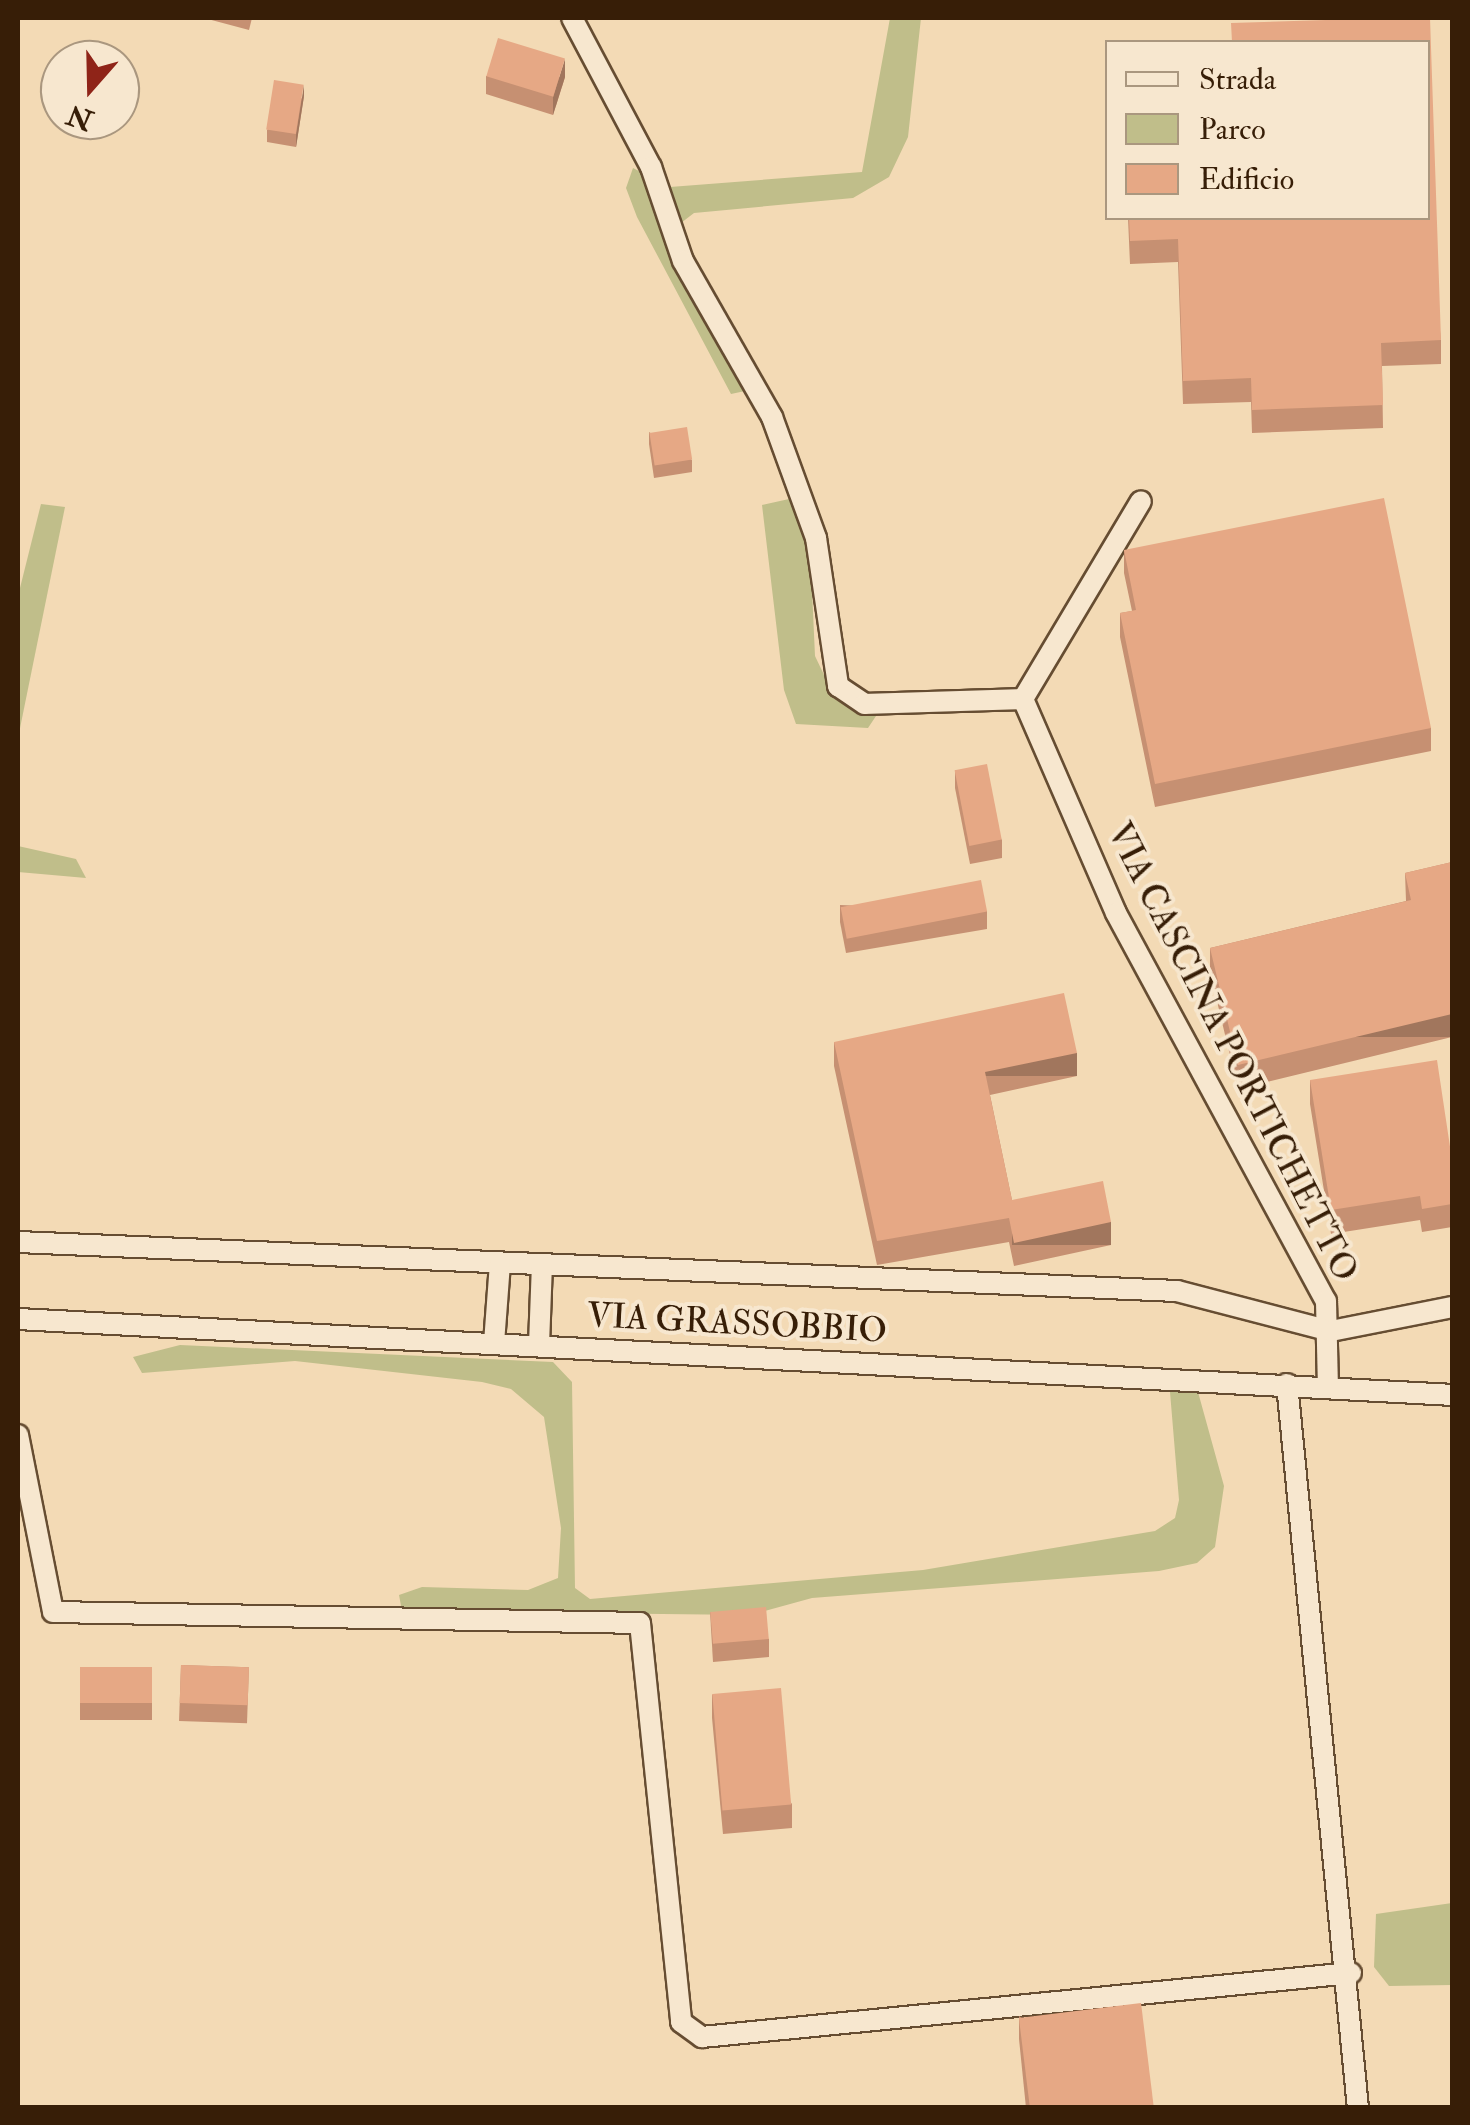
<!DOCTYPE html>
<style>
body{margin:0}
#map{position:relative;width:1470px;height:2125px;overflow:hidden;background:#f3dab5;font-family:"IM FELL Double Pica",serif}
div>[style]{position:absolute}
.green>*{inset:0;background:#c0be8a}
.roads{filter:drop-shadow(2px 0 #664d32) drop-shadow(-2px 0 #664d32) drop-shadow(0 2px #664d32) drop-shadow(0 -2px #664d32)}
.minor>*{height:20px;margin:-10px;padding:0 10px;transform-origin:10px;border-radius:10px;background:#f7e7cf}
.wall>*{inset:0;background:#c69072;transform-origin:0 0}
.shaded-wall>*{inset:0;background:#a1765d;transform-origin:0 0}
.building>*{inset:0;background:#e6a885;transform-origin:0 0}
span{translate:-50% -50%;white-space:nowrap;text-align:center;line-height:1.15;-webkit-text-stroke:8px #f7e7cf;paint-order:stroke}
.street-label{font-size:35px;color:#371e07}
.frame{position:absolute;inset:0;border:20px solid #371e07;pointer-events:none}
.legend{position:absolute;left:1105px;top:40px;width:325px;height:180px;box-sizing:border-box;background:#f7e7cf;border:2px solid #aa977f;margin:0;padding:12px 18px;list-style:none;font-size:30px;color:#371e07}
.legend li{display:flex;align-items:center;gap:20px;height:50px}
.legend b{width:50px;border:2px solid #aa977f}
.north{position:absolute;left:40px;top:40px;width:100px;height:100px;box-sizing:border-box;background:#f7e7cf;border:2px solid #aa977f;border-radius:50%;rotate:200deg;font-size:28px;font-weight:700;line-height:40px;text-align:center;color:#371e07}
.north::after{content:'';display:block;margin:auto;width:35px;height:45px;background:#8f2418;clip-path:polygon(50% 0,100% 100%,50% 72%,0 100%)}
</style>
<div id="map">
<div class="green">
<i style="clip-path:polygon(890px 18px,921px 18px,908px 137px,889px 177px,853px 198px,694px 213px,664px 236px,745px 391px,731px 394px,637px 217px,626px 188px,633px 168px,670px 187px,862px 172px)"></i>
<i style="clip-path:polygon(789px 499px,810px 546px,815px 656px,836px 700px,878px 713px,868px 728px,796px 724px,784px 690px,762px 505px)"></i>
<i style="clip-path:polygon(41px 504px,65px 507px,18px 738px,18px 596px)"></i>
<i style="clip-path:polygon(18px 846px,76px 859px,86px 878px,18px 872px)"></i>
<i style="clip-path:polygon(180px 1345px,553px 1362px,572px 1382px,575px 1588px,590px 1599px,923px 1570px,1155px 1531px,1175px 1518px,1179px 1500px,1170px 1392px,1198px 1392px,1224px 1486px,1215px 1547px,1197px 1563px,1159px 1571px,812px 1598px,750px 1615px,402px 1611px,399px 1595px,422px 1587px,528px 1590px,558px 1578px,561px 1528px,544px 1417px,511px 1389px,482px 1382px,295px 1361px,142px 1373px,133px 1357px)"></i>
<i style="clip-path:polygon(1452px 1903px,1452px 1985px,1389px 1986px,1374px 1967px,1376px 1914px)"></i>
</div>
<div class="roads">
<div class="minor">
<i style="left:572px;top:18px;width:169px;rotate:62.1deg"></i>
<i style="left:651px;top:167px;width:99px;rotate:71.2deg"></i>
<i style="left:683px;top:261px;width:180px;rotate:60.3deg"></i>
<i style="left:772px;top:417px;width:129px;rotate:70deg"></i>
<i style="left:816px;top:538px;width:150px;rotate:81.5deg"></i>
<i style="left:838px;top:686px;width:32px;rotate:34deg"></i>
<i style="left:865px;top:704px;width:158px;rotate:-1.8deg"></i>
<i style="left:1023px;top:699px;width:233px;rotate:66.5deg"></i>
<i style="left:1116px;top:913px;width:441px;rotate:61.6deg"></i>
<i style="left:1326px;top:1301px;width:86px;rotate:88.7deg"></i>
<i style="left:1023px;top:699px;width:230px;rotate:-59.2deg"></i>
<i style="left:18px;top:1242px;width:1160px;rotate:2.42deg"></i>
<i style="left:1177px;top:1291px;width:159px;rotate:14.6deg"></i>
<i style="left:1331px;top:1331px;width:123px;rotate:-11.2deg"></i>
<i style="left:18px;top:1319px;width:1436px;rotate:3.03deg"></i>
<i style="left:494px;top:1343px;width:80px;rotate:-85.7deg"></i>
<i style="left:539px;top:1345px;width:80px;rotate:-87.9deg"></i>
<i style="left:1287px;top:1384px;width:727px;rotate:84.4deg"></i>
<i style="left:18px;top:1435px;width:180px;rotate:78.8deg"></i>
<i style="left:53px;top:1612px;width:587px;rotate:1.07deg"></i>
<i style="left:640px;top:1623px;width:401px;rotate:84.1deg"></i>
<i style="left:681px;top:2022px;width:26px;rotate:36deg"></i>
<i style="left:702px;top:2037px;width:652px;rotate:-5.63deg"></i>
</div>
</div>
<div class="wall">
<i style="clip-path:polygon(204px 18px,252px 18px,249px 30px)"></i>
<i style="clip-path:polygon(486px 76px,565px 77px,553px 115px,486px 94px)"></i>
<i style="clip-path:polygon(304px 96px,296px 147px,267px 142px,267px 130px)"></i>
<i style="clip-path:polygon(1128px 218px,1428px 218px,1441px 340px,1441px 364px,1382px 366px,1383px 428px,1252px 433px,1251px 402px,1183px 404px,1178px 262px,1130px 264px)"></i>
<i style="clip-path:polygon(649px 432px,692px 460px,692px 472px,654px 478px,649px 444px)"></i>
<i style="clip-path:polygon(1124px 550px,1431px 728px,1431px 751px,1155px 807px,1120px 637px,1120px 613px,1132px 611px,1124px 573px)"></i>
<i style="clip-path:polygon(955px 770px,1002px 840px,1002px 858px,970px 864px,955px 788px)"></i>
<i style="clip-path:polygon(1452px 862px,1452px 1037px,1238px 1089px,1210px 972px,1210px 948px,1406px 901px,1405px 873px)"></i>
<i style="clip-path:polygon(840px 905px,987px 911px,987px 929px,846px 953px,840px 922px)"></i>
<i style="clip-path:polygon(834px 1042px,1077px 1076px,990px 1095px,1012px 1200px,1111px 1245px,1014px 1266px,1009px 1242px,877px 1265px,834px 1066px)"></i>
<i style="clip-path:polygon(1310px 1080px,1452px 1160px,1452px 1227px,1422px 1232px,1420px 1220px,1331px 1234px,1310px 1104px)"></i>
<i style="clip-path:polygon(710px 1612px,769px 1639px,769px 1657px,713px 1662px)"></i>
<i style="left:181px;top:1665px;width:68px;height:56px;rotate:2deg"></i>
<i style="left:80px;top:1667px;width:72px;height:53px"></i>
<i style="clip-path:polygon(712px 1694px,792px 1804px,792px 1828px,723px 1834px,712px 1718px)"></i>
<i style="clip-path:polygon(1019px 2016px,1153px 2108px,1026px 2108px,1019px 2039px)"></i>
</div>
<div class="shaded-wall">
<i style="clip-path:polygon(565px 59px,565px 77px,553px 115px,553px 97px)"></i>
<i style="clip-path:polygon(304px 85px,304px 96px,296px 147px,296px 135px)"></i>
<i style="left:1452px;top:1014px;width:23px;height:220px;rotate:90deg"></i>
<i style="left:1077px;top:1053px;width:23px;height:94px;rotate:90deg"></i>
<i style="left:1111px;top:1222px;width:23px;height:99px;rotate:90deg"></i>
</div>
<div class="building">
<i style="clip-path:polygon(1389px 18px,1430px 18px,1441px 340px,1381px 343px,1383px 405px,1252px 410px,1251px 378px,1183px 381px,1178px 239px,1130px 241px,1129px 218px,1428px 218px,1428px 42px,1232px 42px,1231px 23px)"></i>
<i style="left:498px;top:38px;width:70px;height:40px;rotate:17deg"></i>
<i style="left:274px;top:80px;width:30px;height:50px;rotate:9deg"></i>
<i style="left:687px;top:427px;width:33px;height:38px;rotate:81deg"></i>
<i style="clip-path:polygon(1384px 498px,1431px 728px,1155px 784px,1120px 613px,1136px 610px,1124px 550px)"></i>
<i style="left:987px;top:764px;width:77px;height:33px;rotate:79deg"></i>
<i style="clip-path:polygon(1452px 862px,1452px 1014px,1238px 1065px,1210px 948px,1411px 900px,1405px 873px)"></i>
<i style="left:981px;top:880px;width:32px;height:143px;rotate:79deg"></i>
<i style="clip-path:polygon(1064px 993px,1077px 1053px,985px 1072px,1012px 1200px,1103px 1181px,1111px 1222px,1014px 1243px,1009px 1218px,877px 1241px,834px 1042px)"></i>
<i style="clip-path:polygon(1437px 1060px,1452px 1160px,1452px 1204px,1422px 1209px,1420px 1196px,1331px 1210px,1310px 1080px)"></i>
<i style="left:766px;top:1607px;width:32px;height:56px;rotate:85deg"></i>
<i style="left:181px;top:1665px;width:68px;height:38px;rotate:2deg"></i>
<i style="left:80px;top:1667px;width:72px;height:36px"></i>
<i style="left:781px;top:1688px;width:117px;height:69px;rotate:85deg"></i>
<i style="left:1141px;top:2003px;width:106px;height:123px;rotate:83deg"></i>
</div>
<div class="street-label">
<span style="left:1232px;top:1052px;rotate:63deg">VIA CASCINA PORTICHETTO</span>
<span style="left:737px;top:1323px;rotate:3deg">VIA GRASSOBBIO</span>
</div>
<div class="frame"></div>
<ul class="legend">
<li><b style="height:12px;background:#f7e7cf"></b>Strada</li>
<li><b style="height:28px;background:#c0be8a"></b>Parco</li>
<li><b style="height:28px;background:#e6a885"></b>Edificio</li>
</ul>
<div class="north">N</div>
</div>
